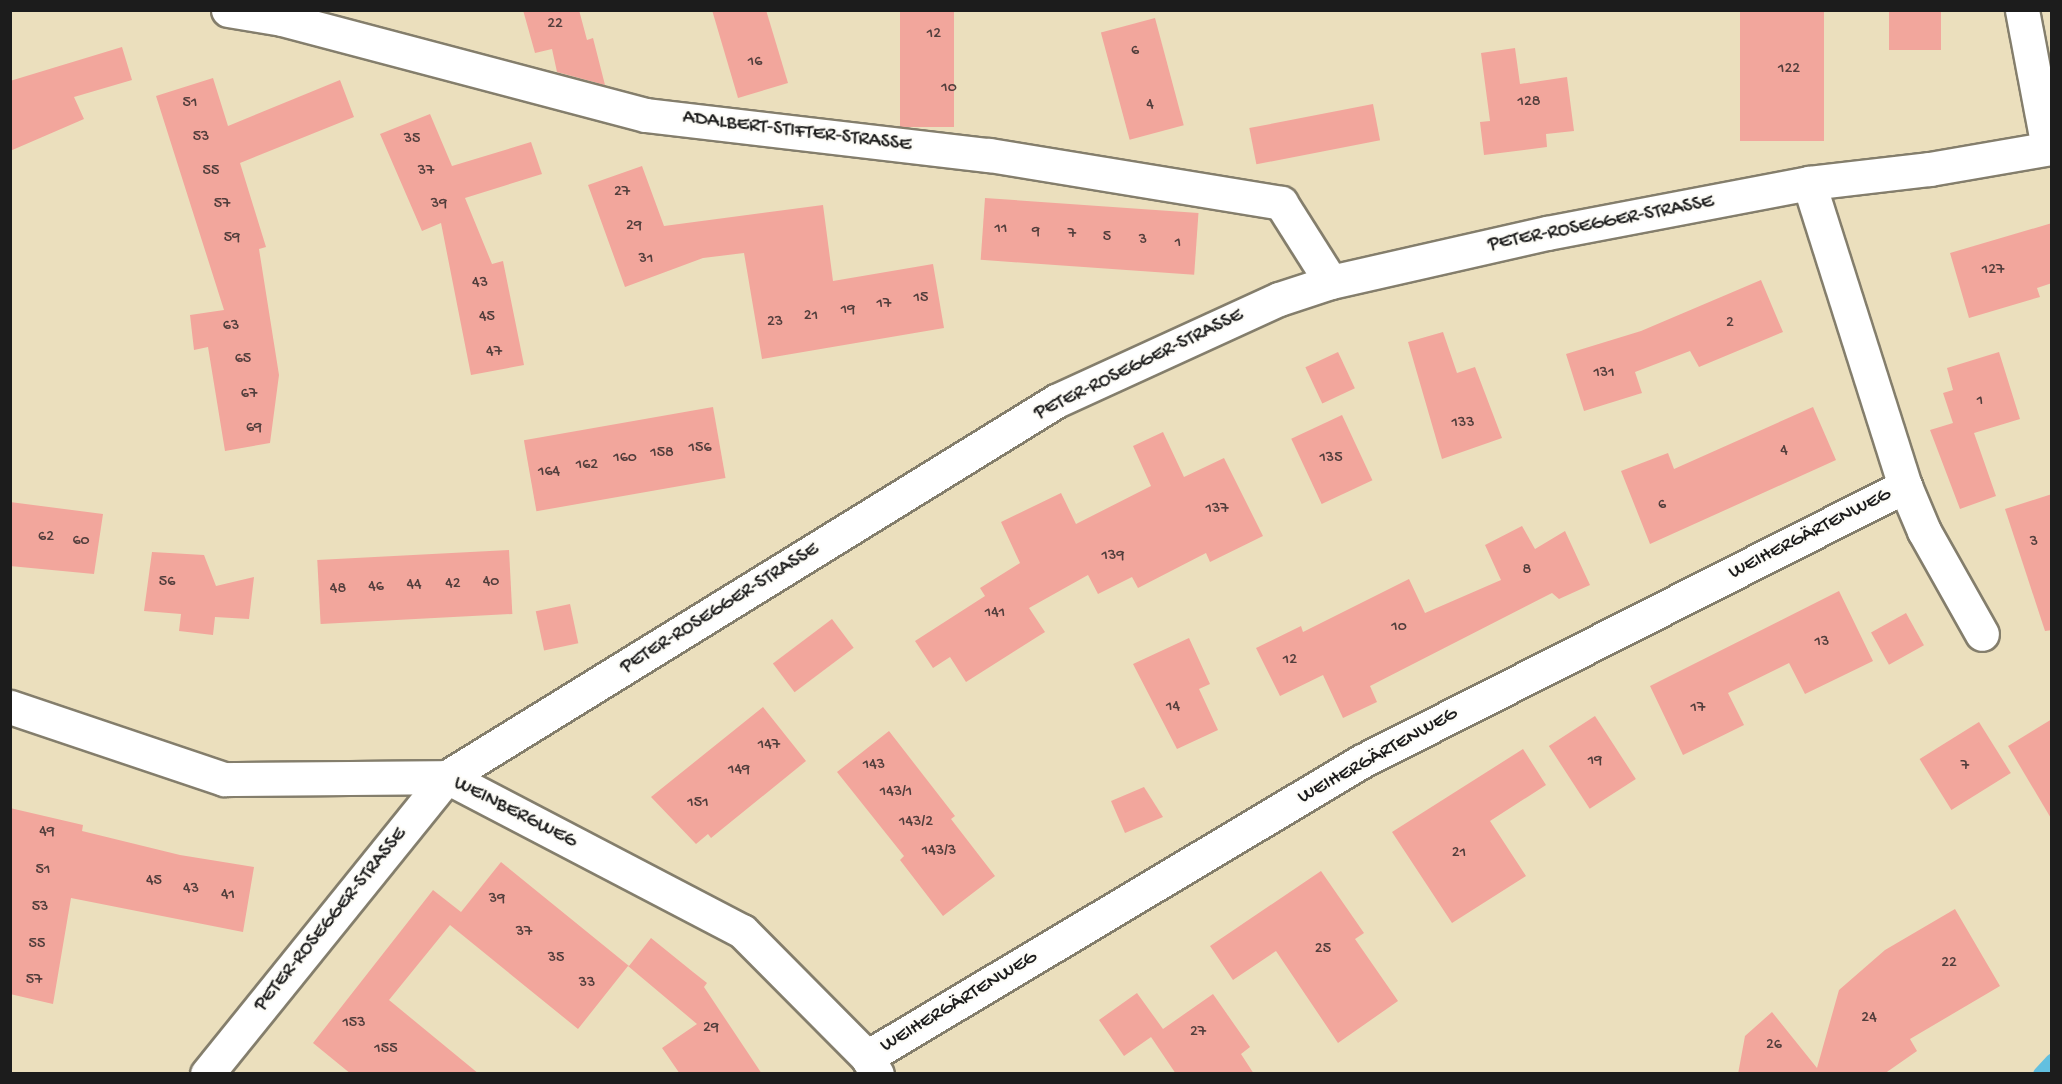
<!DOCTYPE html>
<meta charset="utf-8">
<style>
body{margin:0}
#map{position:relative;width:2062px;height:1084px;overflow:hidden;background:#ebdfbd;font-family:"Gochi Hand",sans-serif}
div>[style]{position:absolute}
.stream>*{height:14px;margin:-7px;padding:0 7px;transform-origin:7px;border-radius:7px;background:#62c0e0}
.building>*{inset:0;background:#f2a69c;transform-origin:0 0}
.roads{filter:drop-shadow(2px 0 #847e6c) drop-shadow(-2px 0 #847e6c) drop-shadow(0 2px #847e6c) drop-shadow(0 -2px #847e6c)}
.minor>*{height:33px;margin:-16.5px;padding:0 16.5px;transform-origin:16.5px;border-radius:16.5px;background:#fff}
span{translate:-50% -50%;white-space:nowrap;text-align:center;line-height:1.15;-webkit-text-stroke:4.5px #fdfcf7;paint-order:stroke}
.number-label{font-size:16px;color:#523e3c}
.number-label span{-webkit-text-stroke-width:0}
.street-label{font-size:20px;color:#1c1c1c}
.frame{position:absolute;inset:0;border:12px solid #1c1c1c;pointer-events:none}
</style>
<div id="map">
<div class="stream">
<i style="left:2040px;top:1074px;width:18px;rotate:-47deg"></i>
</div>
<div class="building">
<i style="clip-path:polygon(523px 10px,579px 10px,587px 40px,593px 38px,605px 85px,557px 72px,552px 49px,535px 53px)"></i>
<i style="clip-path:polygon(712px 10px,766px 10px,788px 83px,738px 98px)"></i>
<i style="left:900px;top:10px;width:54px;height:117px"></i>
<i style="left:1740px;top:10px;width:84px;height:131px"></i>
<i style="left:1889px;top:10px;width:52px;height:40px"></i>
<i style="left:1155px;top:18px;width:111px;height:56px;rotate:75deg"></i>
<i style="clip-path:polygon(122px 47px,132px 80px,74px 97px,84px 119px,10px 151px,10px 81px)"></i>
<i style="clip-path:polygon(1515px 48px,1520px 84px,1567px 77px,1574px 131px,1546px 134px,1547px 147px,1484px 155px,1480px 122px,1490px 121px,1481px 53px)"></i>
<i style="clip-path:polygon(213px 78px,228px 126px,340px 80px,354px 117px,240px 163px,266px 247px,259px 249px,279px 375px,270px 443px,225px 451px,208px 347px,194px 350px,190px 315px,224px 310px,156px 96px)"></i>
<i style="left:1373px;top:104px;width:37px;height:126px;rotate:79deg"></i>
<i style="clip-path:polygon(430px 114px,452px 166px,531px 142px,542px 174px,465px 198px,492px 264px,503px 261px,524px 365px,471px 375px,441px 223px,422px 231px,380px 134px)"></i>
<i style="clip-path:polygon(642px 166px,664px 226px,823px 205px,833px 281px,933px 264px,944px 328px,762px 359px,744px 253px,703px 258px,625px 287px,588px 185px)"></i>
<i style="left:985px;top:198px;width:214px;height:62px;rotate:4deg"></i>
<i style="clip-path:polygon(2052px 223px,2052px 283px,2037px 288px,2040px 297px,1969px 318px,1950px 253px)"></i>
<i style="clip-path:polygon(1761px 280px,1783px 332px,1699px 367px,1690px 351px,1635px 372px,1642px 393px,1584px 411px,1566px 354px,1641px 331px)"></i>
<i style="clip-path:polygon(1443px 332px,1457px 373px,1475px 367px,1502px 438px,1442px 459px,1408px 342px)"></i>
<i style="left:1338px;top:352px;width:40px;height:36px;rotate:65deg"></i>
<i style="clip-path:polygon(1999px 352px,2020px 419px,1974px 433px,1996px 496px,1960px 509px,1930px 430px,1953px 423px,1943px 393px,1953px 390px,1947px 368px)"></i>
<i style="left:713px;top:407px;width:72px;height:192px;rotate:80deg"></i>
<i style="clip-path:polygon(1813px 407px,1836px 460px,1650px 544px,1621px 471px,1668px 453px,1674px 469px)"></i>
<i style="left:1342px;top:415px;width:72px;height:56px;rotate:65deg"></i>
<i style="clip-path:polygon(1163px 432px,1184px 477px,1224px 458px,1263px 536px,1210px 562px,1206px 553px,1138px 588px,1132px 577px,1098px 594px,1088px 575px,1029px 608px,1045px 632px,966px 682px,950px 657px,933px 668px,915px 641px,985px 596px,980px 588px,1020px 563px,1001px 522px,1061px 493px,1076px 524px,1151px 486px,1133px 446px)"></i>
<i style="clip-path:polygon(2052px 494px,2052px 630px,2045px 631px,2005px 509px)"></i>
<i style="clip-path:polygon(10px 502px,103px 514px,94px 574px,10px 566px)"></i>
<i style="clip-path:polygon(1522px 526px,1535px 549px,1565px 531px,1590px 585px,1559px 599px,1552px 593px,1370px 686px,1377px 702px,1343px 718px,1323px 675px,1280px 696px,1256px 648px,1301px 626px,1303px 632px,1409px 579px,1425px 613px,1501px 580px,1485px 545px)"></i>
<i style="left:509px;top:550px;width:64px;height:192px;rotate:87deg"></i>
<i style="clip-path:polygon(152px 552px,204px 555px,216px 586px,254px 577px,249px 619px,215px 617px,213px 635px,179px 631px,181px 614px,144px 611px)"></i>
<i style="clip-path:polygon(1839px 591px,1873px 661px,1805px 694px,1789px 663px,1728px 693px,1744px 725px,1683px 755px,1650px 686px)"></i>
<i style="left:570px;top:604px;width:40px;height:35px;rotate:78deg"></i>
<i style="left:1906px;top:613px;width:37px;height:40px;rotate:61deg"></i>
<i style="left:832px;top:619px;width:36px;height:74px;rotate:53deg"></i>
<i style="clip-path:polygon(1189px 638px,1210px 684px,1199px 689px,1218px 730px,1177px 749px,1133px 664px)"></i>
<i style="clip-path:polygon(763px 707px,806px 761px,711px 838px,708px 834px,696px 844px,651px 797px)"></i>
<i style="left:1595px;top:716px;width:75px;height:55px;rotate:57deg"></i>
<i style="clip-path:polygon(2052px 719px,2052px 820px,2008px 746px)"></i>
<i style="left:1979px;top:722px;width:60px;height:70px;rotate:58deg"></i>
<i style="clip-path:polygon(889px 731px,955px 816px,951px 819px,995px 876px,943px 916px,900px 860px,904px 856px,837px 772px)"></i>
<i style="clip-path:polygon(1523px 749px,1546px 785px,1490px 821px,1526px 876px,1452px 923px,1392px 832px)"></i>
<i style="clip-path:polygon(1144px 787px,1163px 817px,1125px 833px,1111px 801px)"></i>
<i style="clip-path:polygon(10px 808px,83px 825px,82px 831px,180px 855px,254px 867px,243px 932px,71px 898px,53px 1004px,10px 994px)"></i>
<i style="clip-path:polygon(501px 862px,629px 966px,651px 938px,693px 972px,707px 983px,704px 987px,762px 1074px,680px 1074px,662px 1048px,697px 1024px,628px 966px,578px 1029px,450px 925px,389px 1000px,479px 1074px,351px 1074px,313px 1043px,433px 890px,461px 912px)"></i>
<i style="clip-path:polygon(1321px 871px,1364px 933px,1355px 939px,1398px 1001px,1338px 1043px,1276px 951px,1233px 980px,1210px 946px)"></i>
<i style="clip-path:polygon(1955px 909px,2000px 986px,1910px 1039px,1917px 1051px,1884px 1074px,1738px 1074px,1745px 1036px,1772px 1012px,1817px 1068px,1839px 990px,1885px 950px)"></i>
<i style="clip-path:polygon(1137px 993px,1163px 1029px,1213px 994px,1250px 1047px,1241px 1054px,1254px 1074px,1176px 1074px,1151px 1037px,1161px 1030px,1124px 1056px,1099px 1020px)"></i>
</div>
<div class="roads">
<div class="minor">
<i style="left:228px;top:10px;width:55px;rotate:9.5deg"></i>
<i style="left:282px;top:19px;width:376px;rotate:14.8deg"></i>
<i style="left:646px;top:115px;width:345px;rotate:6.7deg"></i>
<i style="left:989px;top:155px;width:296px;rotate:9.3deg"></i>
<i style="left:1281px;top:203px;width:93px;rotate:57.7deg"></i>
<i style="left:2022px;top:10px;width:140px;rotate:79.3deg"></i>
<i style="left:1905px;top:486px;width:49px;rotate:67.1deg"></i>
<i style="left:1924px;top:531px;width:118px;rotate:60.6deg"></i>
<i style="left:10px;top:707px;width:226px;rotate:18.6deg"></i>
<i style="left:224px;top:779px;width:223px;rotate:-0.5deg"></i>
<i style="left:447px;top:777px;width:333px;rotate:27.6deg"></i>
<i style="left:742px;top:931px;width:177px;rotate:45.2deg"></i>
<i style="left:867px;top:1057px;width:20px;rotate:60deg"></i>
<i style="left:867px;top:1057px;width:577px;rotate:-30.88deg"></i>
<i style="left:1362px;top:761px;width:609px;rotate:-26.86deg"></i>
<i style="left:1905px;top:486px;width:318px;rotate:-107.6deg"></i>
<i style="left:207px;top:1074px;width:382px;rotate:-51.1deg"></i>
<i style="left:447px;top:777px;width:716px;rotate:-31.69deg"></i>
<i style="left:1056px;top:401px;width:245px;rotate:-24.6deg"></i>
<i style="left:1279px;top:299px;width:55px;rotate:-18.1deg"></i>
<i style="left:1331px;top:282px;width:221px;rotate:-12.8deg"></i>
<i style="left:1547px;top:233px;width:267px;rotate:-10.8deg"></i>
<i style="left:1809px;top:183px;width:122px;rotate:-6.6deg"></i>
<i style="left:1930px;top:169px;width:124px;rotate:-9.8deg"></i>
</div>
</div>
<div class="number-label">
<span style="left:555px;top:25px">22</span>
<span style="left:934px;top:35px">12</span>
<span style="left:1135px;top:52px">6</span>
<span style="left:755px;top:63px">16</span>
<span style="left:1789px;top:70px">122</span>
<span style="left:949px;top:89px">10</span>
<span style="left:1529px;top:103px">128</span>
<span style="left:190px;top:104px">51</span>
<span style="left:1150px;top:106px">4</span>
<span style="left:201px;top:138px">53</span>
<span style="left:412px;top:140px">35</span>
<span style="left:211px;top:172px">55</span>
<span style="left:426px;top:172px">37</span>
<span style="left:622px;top:193px">27</span>
<span style="left:222px;top:205px">57</span>
<span style="left:439px;top:205px">39</span>
<span style="left:634px;top:227px">29</span>
<span style="left:1001px;top:230px">11</span>
<span style="left:1036px;top:233px">9</span>
<span style="left:1072px;top:235px">7</span>
<span style="left:1107px;top:238px">5</span>
<span style="left:232px;top:239px">59</span>
<span style="left:1143px;top:241px">3</span>
<span style="left:1178px;top:244px">1</span>
<span style="left:646px;top:260px">31</span>
<span style="left:1993px;top:271px">127</span>
<span style="left:480px;top:284px">43</span>
<span style="left:921px;top:299px">15</span>
<span style="left:884px;top:305px">17</span>
<span style="left:848px;top:311px">19</span>
<span style="left:811px;top:317px">21</span>
<span style="left:487px;top:318px">45</span>
<span style="left:775px;top:323px">23</span>
<span style="left:1730px;top:324px">2</span>
<span style="left:231px;top:327px">63</span>
<span style="left:494px;top:353px">47</span>
<span style="left:243px;top:360px">65</span>
<span style="left:1604px;top:374px">131</span>
<span style="left:249px;top:395px">67</span>
<span style="left:1980px;top:402px">1</span>
<span style="left:1463px;top:424px">133</span>
<span style="left:254px;top:429px">69</span>
<span style="left:700px;top:449px">156</span>
<span style="left:1784px;top:452px">4</span>
<span style="left:662px;top:454px">158</span>
<span style="left:625px;top:459px">160</span>
<span style="left:1331px;top:459px">135</span>
<span style="left:587px;top:466px">162</span>
<span style="left:549px;top:473px">164</span>
<span style="left:1662px;top:506px">6</span>
<span style="left:1217px;top:510px">137</span>
<span style="left:46px;top:538px">62</span>
<span style="left:81px;top:542px">60</span>
<span style="left:2034px;top:543px">3</span>
<span style="left:1113px;top:557px">139</span>
<span style="left:1527px;top:571px">8</span>
<span style="left:167px;top:583px">56</span>
<span style="left:491px;top:583px">40</span>
<span style="left:453px;top:585px">42</span>
<span style="left:414px;top:586px">44</span>
<span style="left:376px;top:588px">46</span>
<span style="left:338px;top:590px">48</span>
<span style="left:995px;top:614px">141</span>
<span style="left:1399px;top:628px">10</span>
<span style="left:1822px;top:643px">13</span>
<span style="left:1290px;top:661px">12</span>
<span style="left:1173px;top:708px">14</span>
<span style="left:1698px;top:709px">17</span>
<span style="left:769px;top:746px">147</span>
<span style="left:1595px;top:762px">19</span>
<span style="left:874px;top:766px">143</span>
<span style="left:1965px;top:767px">7</span>
<span style="left:739px;top:771px">149</span>
<span style="left:896px;top:793px">143/1</span>
<span style="left:698px;top:804px">151</span>
<span style="left:916px;top:823px">143/2</span>
<span style="left:47px;top:833px">49</span>
<span style="left:939px;top:852px">143/3</span>
<span style="left:1459px;top:854px">21</span>
<span style="left:43px;top:871px">51</span>
<span style="left:154px;top:882px">45</span>
<span style="left:191px;top:890px">43</span>
<span style="left:228px;top:896px">41</span>
<span style="left:497px;top:900px">39</span>
<span style="left:40px;top:908px">53</span>
<span style="left:524px;top:933px">37</span>
<span style="left:37px;top:945px">55</span>
<span style="left:1323px;top:950px">25</span>
<span style="left:556px;top:959px">35</span>
<span style="left:1949px;top:964px">22</span>
<span style="left:34px;top:981px">57</span>
<span style="left:587px;top:984px">33</span>
<span style="left:1869px;top:1019px">24</span>
<span style="left:354px;top:1024px">153</span>
<span style="left:711px;top:1029px">29</span>
<span style="left:1198px;top:1033px">27</span>
<span style="left:1774px;top:1046px">26</span>
<span style="left:386px;top:1050px">155</span>
</div>
<div class="street-label">
<span style="left:797px;top:132px;rotate:7deg">ADALBERT-STIFTER-STRASSE</span>
<span style="left:1601px;top:224px;rotate:-11deg">PETER-ROSEGGER-STRASSE</span>
<span style="left:1139px;top:365px;rotate:-26deg">PETER-ROSEGGER-STRASSE</span>
<span style="left:1810px;top:534px;rotate:-27deg">WEIHERGÄRTENWEG</span>
<span style="left:720px;top:609px;rotate:-32deg">PETER-ROSEGGER-STRASSE</span>
<span style="left:1378px;top:756px;rotate:-29deg">WEIHERGÄRTENWEG</span>
<span style="left:515px;top:813px;rotate:27deg">WEINBERGWEG</span>
<span style="left:331px;top:920px;rotate:-51deg">PETER-ROSEGGER-STRASSE</span>
<span style="left:959px;top:1002px;rotate:-31deg">WEIHERGÄRTENWEG</span>
</div>
<div class="frame"></div>
</div>
